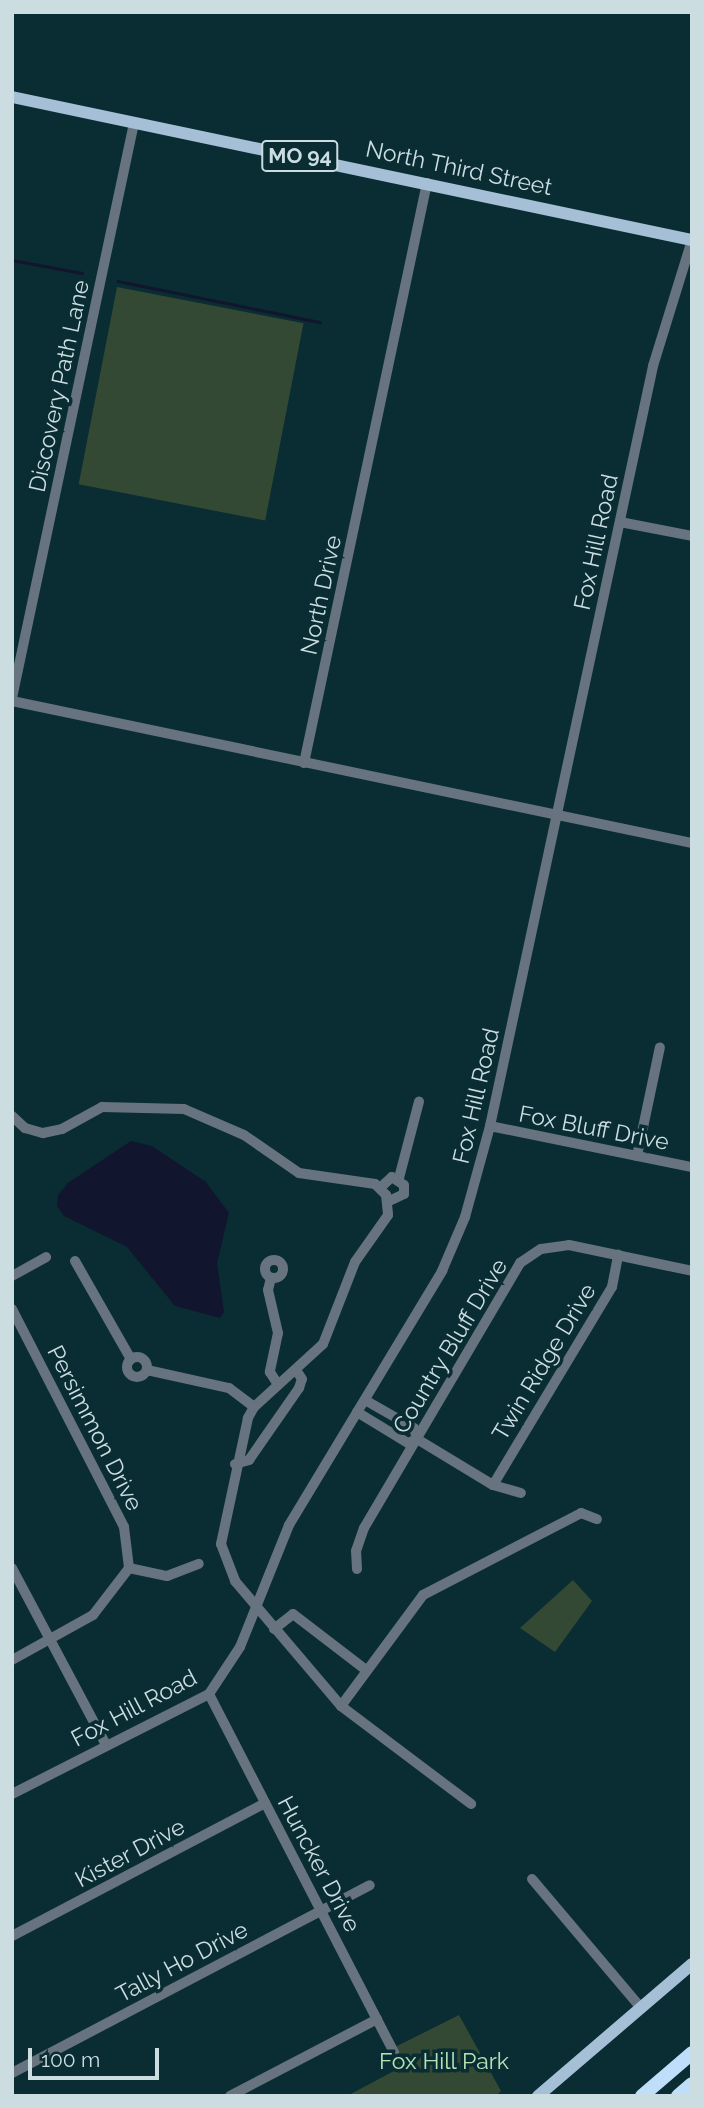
<!DOCTYPE html>
<style>
body{margin:0}
#map{position:relative;width:704px;height:2108px;overflow:hidden;background:#092d33;font-family:Raleway,sans-serif}
div>[style]{position:absolute}
.green>*{inset:0;background:#334933;transform-origin:0 0}
.water>*{inset:0;background:#12152e}
.stream>*{height:2.5px;margin:-1.25px;padding:0 1.25px;transform-origin:1.25px;border-radius:1.25px;background:#12152e}
.minor>*{height:10px;margin:-5px;padding:0 5px;transform-origin:5px;border-radius:5px;background:#67737e}
.minor>.ring{margin:-5px;padding:0;box-sizing:content-box;background:none;border:10px solid #67737e;border-radius:50%}
.major>*{height:12px;margin:-6px;padding:0 6px;transform-origin:6px;border-radius:6px;background:#a5c0d6}
.highway>*{height:14px;margin:-7px;padding:0 7px;transform-origin:7px;border-radius:7px;background:#bedef9}
span{translate:-50% -50%;white-space:nowrap;text-align:center;line-height:1.15;-webkit-text-stroke:7px #092d33;paint-order:stroke}
.shield-label span{padding:2px 5px;background:#092d33;border:2px solid;border-radius:5px;-webkit-text-stroke-width:0}
.shield-label{font-size:21px;color:#cbdde1;font-weight:700}
.street-label{font-size:23px;color:#cbdde1}
.park-label{font-size:23px;color:#b4e2b3}
.frame{position:absolute;inset:0;border:14px solid #cbdde1;pointer-events:none}
.scale{position:absolute;left:28px;top:2048px;width:131px;height:32px;box-sizing:border-box;border:4px solid #cbdde1;border-top:0;padding-left:9px;font-size:21px;line-height:24px;white-space:nowrap;color:#cbdde1;-webkit-text-stroke:5px #092d33;paint-order:stroke}
</style>
<div id="map">
<div class="green">
<i style="left:117px;top:287px;width:190px;height:201px;rotate:11deg"></i>
<i style="clip-path:polygon(573px 1580px,592px 1601px,555px 1652px,520px 1628px)"></i>
<i style="clip-path:polygon(459px 2015px,501px 2091px,496px 2096px,347px 2096px,394px 2071px,385px 2052px)"></i>
</div>
<div class="water">
<i style="clip-path:polygon(131px 1141px,152px 1146px,206px 1182px,229px 1213px,217px 1263px,224px 1312px,220px 1318px,175px 1306px,127px 1247px,64px 1216px,57px 1206px,58px 1195px,68px 1183px)"></i>
</div>
<div class="stream">
<i style="left:12px;top:260px;width:71px;rotate:10.5deg"></i>
<i style="left:118px;top:281px;width:206px;rotate:11.5deg"></i>
</div>
<div class="minor">
<i style="left:620px;top:522px;width:73px;rotate:11deg"></i>
<i style="left:12px;top:698px;width:588px;rotate:-78.02deg"></i>
<i style="left:12px;top:701px;width:695px;rotate:11.8deg"></i>
<i style="left:304px;top:763px;width:593px;rotate:-78.03deg"></i>
<i style="left:12px;top:1116px;width:18px;rotate:43deg"></i>
<i style="left:25px;top:1128px;width:19px;rotate:16deg"></i>
<i style="left:43px;top:1133px;width:19px;rotate:-12deg"></i>
<i style="left:62px;top:1129px;width:46px;rotate:-28.8deg"></i>
<i style="left:102px;top:1107px;width:82px;rotate:1.4deg"></i>
<i style="left:184px;top:1109px;width:65px;rotate:23.4deg"></i>
<i style="left:244px;top:1135px;width:67px;rotate:34.6deg"></i>
<i style="left:299px;top:1173px;width:77px;rotate:8.2deg"></i>
<i style="left:375px;top:1184px;width:16px;rotate:45deg"></i>
<i style="left:386px;top:1195px;width:20px;rotate:84deg"></i>
<i style="left:388px;top:1215px;width:57px;rotate:125.1deg"></i>
<i style="left:355px;top:1262px;width:88px;rotate:111.3deg"></i>
<i style="left:323px;top:1344px;width:93px;rotate:137.6deg"></i>
<i style="left:254px;top:1407px;width:13px;rotate:119deg"></i>
<i style="left:248px;top:1418px;width:129px;rotate:102.1deg"></i>
<i style="left:221px;top:1544px;width:40px;rotate:69deg"></i>
<i style="left:235px;top:1581px;width:164px;rotate:49.7deg"></i>
<i style="left:341px;top:1706px;width:163px;rotate:37deg"></i>
<i style="left:490px;top:1126px;width:206px;rotate:11.5deg"></i>
<i style="left:637px;top:1156px;width:111px;rotate:-78.1deg"></i>
<i style="left:399px;top:1178px;width:79px;rotate:-75.3deg"></i>
<i style="left:380px;top:1188px;width:16px;rotate:-43deg"></i>
<i style="left:392px;top:1177px;width:14px;rotate:34deg"></i>
<i style="left:404px;top:1185px;width:9px;rotate:90deg"></i>
<i style="left:404px;top:1194px;width:17px;rotate:155deg"></i>
<i class="ring" style="left:265px;top:1260px;width:8px;height:8px"></i>
<i style="left:75px;top:1261px;width:113px;rotate:60.3deg"></i>
<i style="left:12px;top:1276px;width:39px;rotate:-29deg"></i>
<i style="left:271px;top:1278px;width:12px;rotate:104deg"></i>
<i style="left:268px;top:1290px;width:44px;rotate:76.9deg"></i>
<i style="left:278px;top:1333px;width:40px;rotate:102deg"></i>
<i style="left:270px;top:1372px;width:15px;rotate:58deg"></i>
<i style="left:12px;top:1309px;width:245px;rotate:62.8deg"></i>
<i style="left:124px;top:1527px;width:41px;rotate:83deg"></i>
<i class="ring" style="left:127px;top:1357px;width:10px;height:10px"></i>
<i style="left:147px;top:1370px;width:84px;rotate:12.4deg"></i>
<i style="left:229px;top:1388px;width:31px;rotate:37deg"></i>
<i style="left:357px;top:1412px;width:60px;rotate:31.3deg"></i>
<i style="left:408px;top:1443px;width:10px;rotate:-24deg"></i>
<i style="left:417px;top:1439px;width:11px;rotate:-105deg"></i>
<i style="left:414px;top:1428px;width:56px;rotate:-150.3deg"></i>
<i style="left:417px;top:1439px;width:89px;rotate:31.2deg"></i>
<i style="left:493px;top:1485px;width:29px;rotate:16deg"></i>
<i style="left:235px;top:1464px;width:15px;rotate:-16deg"></i>
<i style="left:249px;top:1460px;width:88px;rotate:-55.2deg"></i>
<i style="left:299px;top:1388px;width:9px;rotate:-72deg"></i>
<i style="left:302px;top:1379px;width:11px;rotate:-124deg"></i>
<i style="left:493px;top:1485px;width:231px;rotate:-59deg"></i>
<i style="left:612px;top:1287px;width:33px;rotate:-79deg"></i>
<i style="left:12px;top:1568px;width:200px;rotate:62deg"></i>
<i style="left:129px;top:1568px;width:39px;rotate:12deg"></i>
<i style="left:167px;top:1576px;width:34px;rotate:-21deg"></i>
<i style="left:357px;top:1569px;width:18px;rotate:-93deg"></i>
<i style="left:356px;top:1551px;width:24px;rotate:-71deg"></i>
<i style="left:364px;top:1528px;width:308px;rotate:-59.5deg"></i>
<i style="left:520px;top:1263px;width:25px;rotate:-34deg"></i>
<i style="left:541px;top:1249px;width:28px;rotate:-8deg"></i>
<i style="left:569px;top:1245px;width:126px;rotate:11.9deg"></i>
<i style="left:274px;top:1629px;width:24px;rotate:-38deg"></i>
<i style="left:293px;top:1614px;width:92px;rotate:37.5deg"></i>
<i style="left:12px;top:1660px;width:93px;rotate:-29.1deg"></i>
<i style="left:93px;top:1615px;width:59px;rotate:-52.5deg"></i>
<i style="left:209px;top:1694px;width:404px;rotate:62.7deg"></i>
<i style="left:341px;top:1706px;width:138px;rotate:-53.5deg"></i>
<i style="left:423px;top:1595px;width:178px;rotate:-27.4deg"></i>
<i style="left:581px;top:1513px;width:17px;rotate:21deg"></i>
<i style="left:12px;top:1794px;width:221px;rotate:-26.9deg"></i>
<i style="left:209px;top:1694px;width:56px;rotate:-56.6deg"></i>
<i style="left:240px;top:1647px;width:131px;rotate:-68.1deg"></i>
<i style="left:289px;top:1525px;width:297px;rotate:-58.9deg"></i>
<i style="left:442px;top:1271px;width:59px;rotate:-66.9deg"></i>
<i style="left:465px;top:1217px;width:94px;rotate:-74.6deg"></i>
<i style="left:490px;top:1126px;width:777px;rotate:-77.89deg"></i>
<i style="left:653px;top:366px;width:132px;rotate:-72.8deg"></i>
<i style="left:532px;top:1879px;width:169px;rotate:49.8deg"></i>
<i style="left:12px;top:1936px;width:286px;rotate:-27.7deg"></i>
<i style="left:12px;top:2073px;width:404px;rotate:-27.7deg"></i>
<i style="left:230px;top:2096px;width:166px;rotate:-27.6deg"></i>
</div>
<div class="major">
<i style="left:12px;top:97px;width:695px;rotate:11.88deg"></i>
<i style="left:538px;top:2096px;width:203px;rotate:-40.6deg"></i>
</div>
<div class="highway">
<i style="left:642px;top:2096px;width:66px;rotate:-40.7deg"></i>
<i style="left:678px;top:2096px;width:18px;rotate:-41deg"></i>
</div>
<div class="shield-label">
<span style="left:300px;top:156px">MO 94</span>
</div>
<div class="street-label">
<span style="left:459px;top:168px;rotate:12deg">North Third Street</span>
<span style="left:59px;top:386px;rotate:-78deg">Discovery Path Lane</span>
<span style="left:596px;top:542px;rotate:-78deg">Fox Hill Road</span>
<span style="left:321px;top:595px;rotate:-78deg">North Drive</span>
<span style="left:476px;top:1096px;rotate:-77deg">Fox Hill Road</span>
<span style="left:594px;top:1128px;rotate:11deg">Fox Bluff Drive</span>
<span style="left:450px;top:1346px;rotate:-59deg">Country Bluff Drive</span>
<span style="left:544px;top:1362px;rotate:-59deg">Twin Ridge Drive</span>
<span style="left:95px;top:1428px;rotate:63deg">Persimmon Drive</span>
<span style="left:134px;top:1708px;rotate:-28deg">Fox Hill Road</span>
<span style="left:130px;top:1853px;rotate:-28deg">Kister Drive</span>
<span style="left:319px;top:1864px;rotate:62deg">Huncker Drive</span>
<span style="left:182px;top:1962px;rotate:-28deg">Tally Ho Drive</span>
</div>
<div class="park-label">
<span style="left:444px;top:2061px">Fox Hill Park</span>
</div>
<div class="frame"></div>
<div class="scale">100 m</div>
</div>
